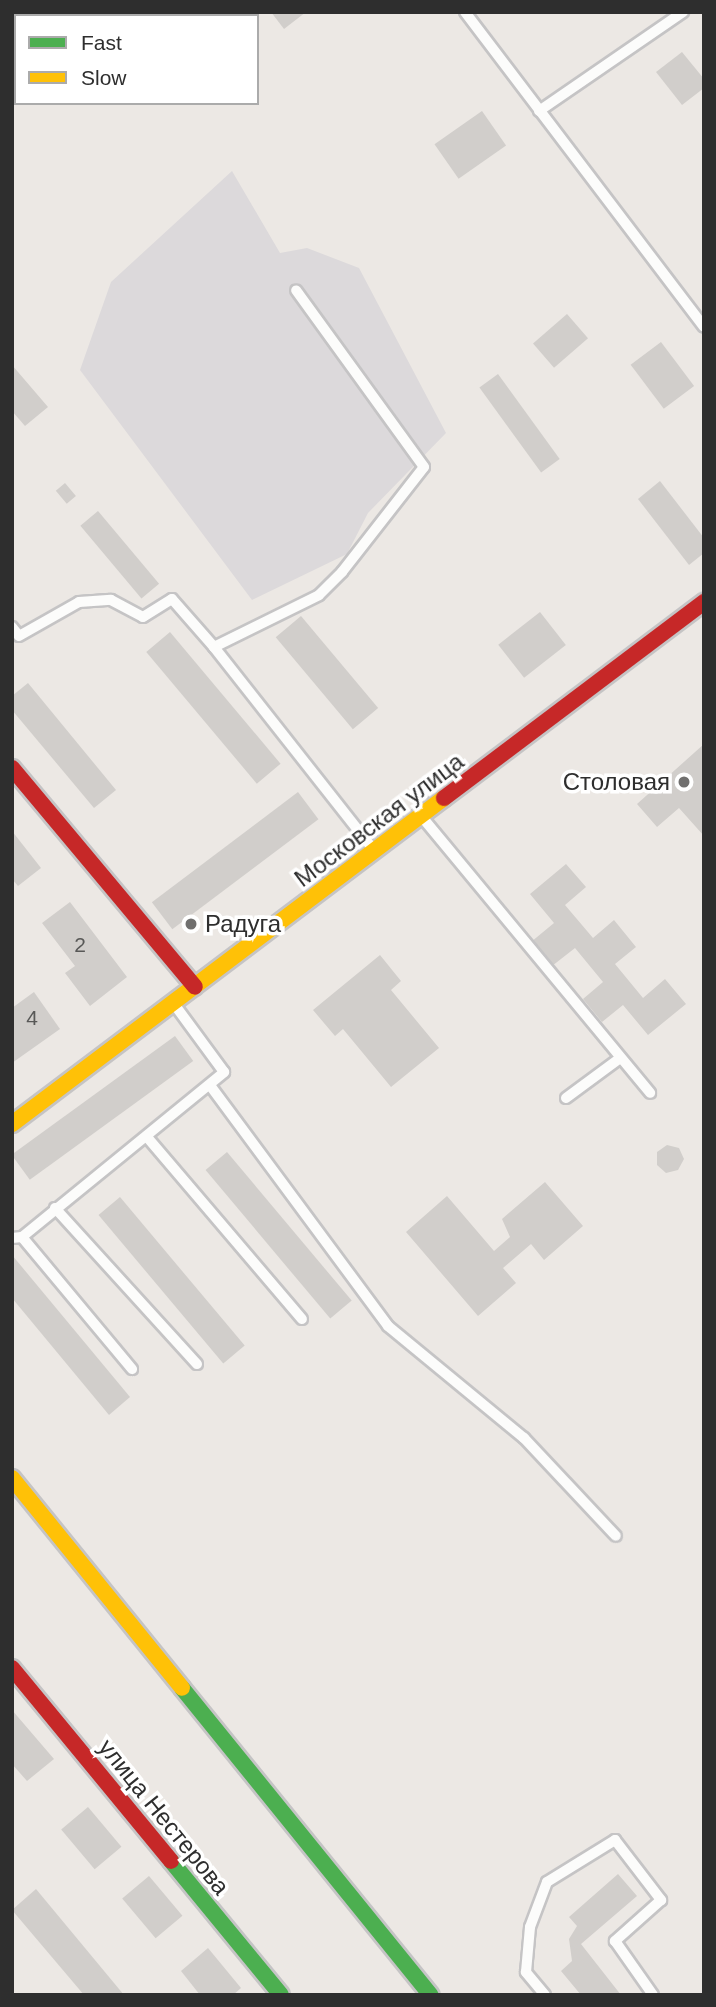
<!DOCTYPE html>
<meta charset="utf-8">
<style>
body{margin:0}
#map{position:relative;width:716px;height:2007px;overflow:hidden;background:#ece8e4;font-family:Helvetica,sans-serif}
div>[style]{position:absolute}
.industrial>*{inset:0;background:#dcd9db}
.building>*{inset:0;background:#d1cecb;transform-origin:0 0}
.roads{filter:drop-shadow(2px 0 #c5c4c5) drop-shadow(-2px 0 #c5c4c5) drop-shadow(0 2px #c5c4c5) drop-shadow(0 -2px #c5c4c5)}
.lane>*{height:10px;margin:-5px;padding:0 5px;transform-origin:5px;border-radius:5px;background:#fcfcfb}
.fast>*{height:16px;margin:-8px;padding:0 8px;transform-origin:8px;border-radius:8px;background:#4caf50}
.slow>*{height:16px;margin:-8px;padding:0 8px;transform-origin:8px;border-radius:8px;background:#ffc107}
.jam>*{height:16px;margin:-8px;padding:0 8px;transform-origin:8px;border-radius:8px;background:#c62828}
.dots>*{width:19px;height:19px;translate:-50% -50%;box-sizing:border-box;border:4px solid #fff;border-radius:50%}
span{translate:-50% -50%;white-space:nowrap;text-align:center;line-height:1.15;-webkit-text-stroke:7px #fff;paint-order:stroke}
.number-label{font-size:21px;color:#585857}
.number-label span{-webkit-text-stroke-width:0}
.poi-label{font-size:24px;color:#2e2e2e}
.right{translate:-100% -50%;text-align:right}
.left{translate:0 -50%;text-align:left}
.street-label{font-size:24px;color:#2e2e2e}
.frame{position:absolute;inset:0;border:14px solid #2e2e2e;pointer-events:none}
.legend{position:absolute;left:14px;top:14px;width:245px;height:91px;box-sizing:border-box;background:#fff;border:2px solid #ababab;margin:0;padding:9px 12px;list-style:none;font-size:21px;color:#2e2e2e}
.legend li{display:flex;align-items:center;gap:14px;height:35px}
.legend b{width:35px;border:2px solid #ababab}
</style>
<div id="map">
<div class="industrial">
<i style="clip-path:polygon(232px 171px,280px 253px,307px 248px,359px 268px,446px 433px,368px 513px,347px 554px,252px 600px,80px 370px,111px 282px)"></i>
</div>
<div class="building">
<i style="clip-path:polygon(271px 12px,306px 12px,284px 29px)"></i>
<i style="clip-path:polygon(682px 52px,704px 79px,704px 88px,682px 105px,656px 72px)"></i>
<i style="left:482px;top:111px;width:42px;height:58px;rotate:55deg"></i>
<i style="left:567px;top:314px;width:32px;height:45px;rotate:49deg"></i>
<i style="left:661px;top:342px;width:55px;height:38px;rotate:53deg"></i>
<i style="clip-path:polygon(12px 365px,48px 407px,25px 426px,12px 411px)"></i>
<i style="left:498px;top:374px;width:105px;height:23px;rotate:54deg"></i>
<i style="clip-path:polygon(660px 481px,704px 538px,704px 553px,689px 565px,638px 499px)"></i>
<i style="left:65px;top:483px;width:17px;height:12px;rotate:50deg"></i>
<i style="left:98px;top:511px;width:95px;height:23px;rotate:50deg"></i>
<i style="left:540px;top:612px;width:42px;height:53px;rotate:52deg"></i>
<i style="left:301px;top:616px;width:120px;height:33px;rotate:50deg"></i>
<i style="left:170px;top:632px;width:172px;height:31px;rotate:50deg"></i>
<i style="clip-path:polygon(28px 683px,116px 790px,94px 808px,12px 710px,12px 696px)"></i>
<i style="clip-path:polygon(704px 744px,704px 836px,679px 808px,657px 827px,637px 804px)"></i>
<i style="left:298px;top:792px;width:34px;height:183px;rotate:53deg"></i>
<i style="clip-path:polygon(12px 831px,41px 868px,18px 886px,12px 879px)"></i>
<i style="clip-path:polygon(566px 864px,586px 887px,565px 905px,593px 938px,614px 920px,636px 947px,615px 964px,643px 998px,665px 979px,686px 1004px,648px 1035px,623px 1005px,602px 1022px,583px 999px,603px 982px,575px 948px,552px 966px,531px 942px,554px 923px,530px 894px)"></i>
<i style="clip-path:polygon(70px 902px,127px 977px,90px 1006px,65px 973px,75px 966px,42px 923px)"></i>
<i style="clip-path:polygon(380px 955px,401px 981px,391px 990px,439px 1048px,391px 1087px,343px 1029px,335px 1036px,313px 1010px)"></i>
<i style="clip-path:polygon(34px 992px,60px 1029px,12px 1063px,12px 1008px)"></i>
<i style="left:175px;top:1036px;width:31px;height:202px;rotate:54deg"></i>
<i style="clip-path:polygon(667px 1145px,679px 1148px,684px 1159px,678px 1170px,666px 1173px,657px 1165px,657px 1152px)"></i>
<i style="left:227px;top:1152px;width:194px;height:28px;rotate:50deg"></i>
<i style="clip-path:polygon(545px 1182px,583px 1226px,544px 1260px,531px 1244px,503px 1268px,516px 1283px,478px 1316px,406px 1232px,447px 1196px,494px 1251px,510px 1237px,502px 1219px)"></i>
<i style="left:120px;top:1197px;width:194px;height:28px;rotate:50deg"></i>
<i style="clip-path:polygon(12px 1255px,130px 1397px,109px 1415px,12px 1298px)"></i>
<i style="clip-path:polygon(12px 1710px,54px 1759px,27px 1781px,12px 1764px)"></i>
<i style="left:88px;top:1807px;width:52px;height:35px;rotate:50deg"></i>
<i style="clip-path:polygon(618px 1874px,637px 1896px,581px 1944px,621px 1995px,581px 1995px,561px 1971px,572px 1961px,569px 1939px,577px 1926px,569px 1917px)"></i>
<i style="left:149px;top:1876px;width:52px;height:35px;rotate:50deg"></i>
<i style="clip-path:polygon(36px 1889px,124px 1995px,84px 1995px,12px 1910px)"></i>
<i style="clip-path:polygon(208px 1948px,241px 1988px,233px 1995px,200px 1995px,181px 1971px)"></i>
</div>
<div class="roads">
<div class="lane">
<i style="left:465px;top:12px;width:395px;rotate:52.8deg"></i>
<i style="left:539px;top:111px;width:175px;rotate:-34.5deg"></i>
<i style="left:12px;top:627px;width:11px;rotate:52deg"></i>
<i style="left:19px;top:636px;width:69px;rotate:-29.5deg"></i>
<i style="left:79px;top:602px;width:32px;rotate:-4deg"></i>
<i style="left:111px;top:600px;width:36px;rotate:28deg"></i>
<i style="left:143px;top:617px;width:34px;rotate:-32deg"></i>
<i style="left:172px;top:599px;width:64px;rotate:48.8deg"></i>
<i style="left:214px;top:647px;width:117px;rotate:-26.3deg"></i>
<i style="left:319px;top:595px;width:33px;rotate:-45deg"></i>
<i style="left:342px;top:572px;width:133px;rotate:-52deg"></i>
<i style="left:424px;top:467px;width:218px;rotate:-125.9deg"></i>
<i style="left:214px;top:647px;width:258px;rotate:51.8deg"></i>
<i style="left:422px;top:817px;width:358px;rotate:50.4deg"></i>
<i style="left:212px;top:1088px;width:296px;rotate:53.5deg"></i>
<i style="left:388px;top:1326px;width:176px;rotate:39.5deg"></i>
<i style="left:524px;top:1438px;width:134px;rotate:46.8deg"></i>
<i style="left:566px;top:1098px;width:67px;rotate:-36.5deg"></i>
<i style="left:147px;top:1137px;width:239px;rotate:49.6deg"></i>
<i style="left:55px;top:1208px;width:211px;rotate:47.7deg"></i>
<i style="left:22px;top:1237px;width:172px;rotate:50.2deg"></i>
<i style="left:12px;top:1238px;width:10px;rotate:-6deg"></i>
<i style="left:22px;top:1237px;width:261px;rotate:-39.2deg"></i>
<i style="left:224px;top:1072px;width:84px;rotate:-126.3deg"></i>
<i style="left:545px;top:1995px;width:30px;rotate:-130deg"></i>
<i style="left:526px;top:1972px;width:45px;rotate:-84.9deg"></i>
<i style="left:530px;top:1927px;width:48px;rotate:-69.3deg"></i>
<i style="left:547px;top:1882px;width:80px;rotate:-31.7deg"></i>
<i style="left:615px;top:1840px;width:76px;rotate:52.5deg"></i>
<i style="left:661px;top:1900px;width:62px;rotate:138.3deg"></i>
<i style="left:615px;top:1941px;width:66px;rotate:54.9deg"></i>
</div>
<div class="fast">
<i style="left:182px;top:1688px;width:395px;rotate:51deg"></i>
<i style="left:171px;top:1861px;width:173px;rotate:50.6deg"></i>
</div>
<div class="slow">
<i style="left:12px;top:1124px;width:541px;rotate:-37.04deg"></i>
<i style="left:12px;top:1478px;width:270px;rotate:51deg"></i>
</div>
<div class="jam">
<i style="left:12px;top:768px;width:285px;rotate:50.1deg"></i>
<i style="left:444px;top:798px;width:326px;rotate:-37deg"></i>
<i style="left:12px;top:1668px;width:250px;rotate:50.5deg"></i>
</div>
</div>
<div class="dots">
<i style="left:684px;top:782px;background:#706f6e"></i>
<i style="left:191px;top:924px;background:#706f6e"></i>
</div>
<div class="number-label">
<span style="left:80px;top:945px">2</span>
<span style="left:32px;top:1018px">4</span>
</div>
<div class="poi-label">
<span class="right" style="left:670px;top:782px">Столовая</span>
<span class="left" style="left:205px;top:924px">Радуга</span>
</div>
<div class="street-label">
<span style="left:379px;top:820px;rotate:-37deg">Московская улица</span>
<span style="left:164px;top:1817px;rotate:51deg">улица Нестерова</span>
</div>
<div class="frame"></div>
<ul class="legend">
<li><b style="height:9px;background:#4caf50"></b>Fast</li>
<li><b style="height:9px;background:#ffc107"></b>Slow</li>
</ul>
</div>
